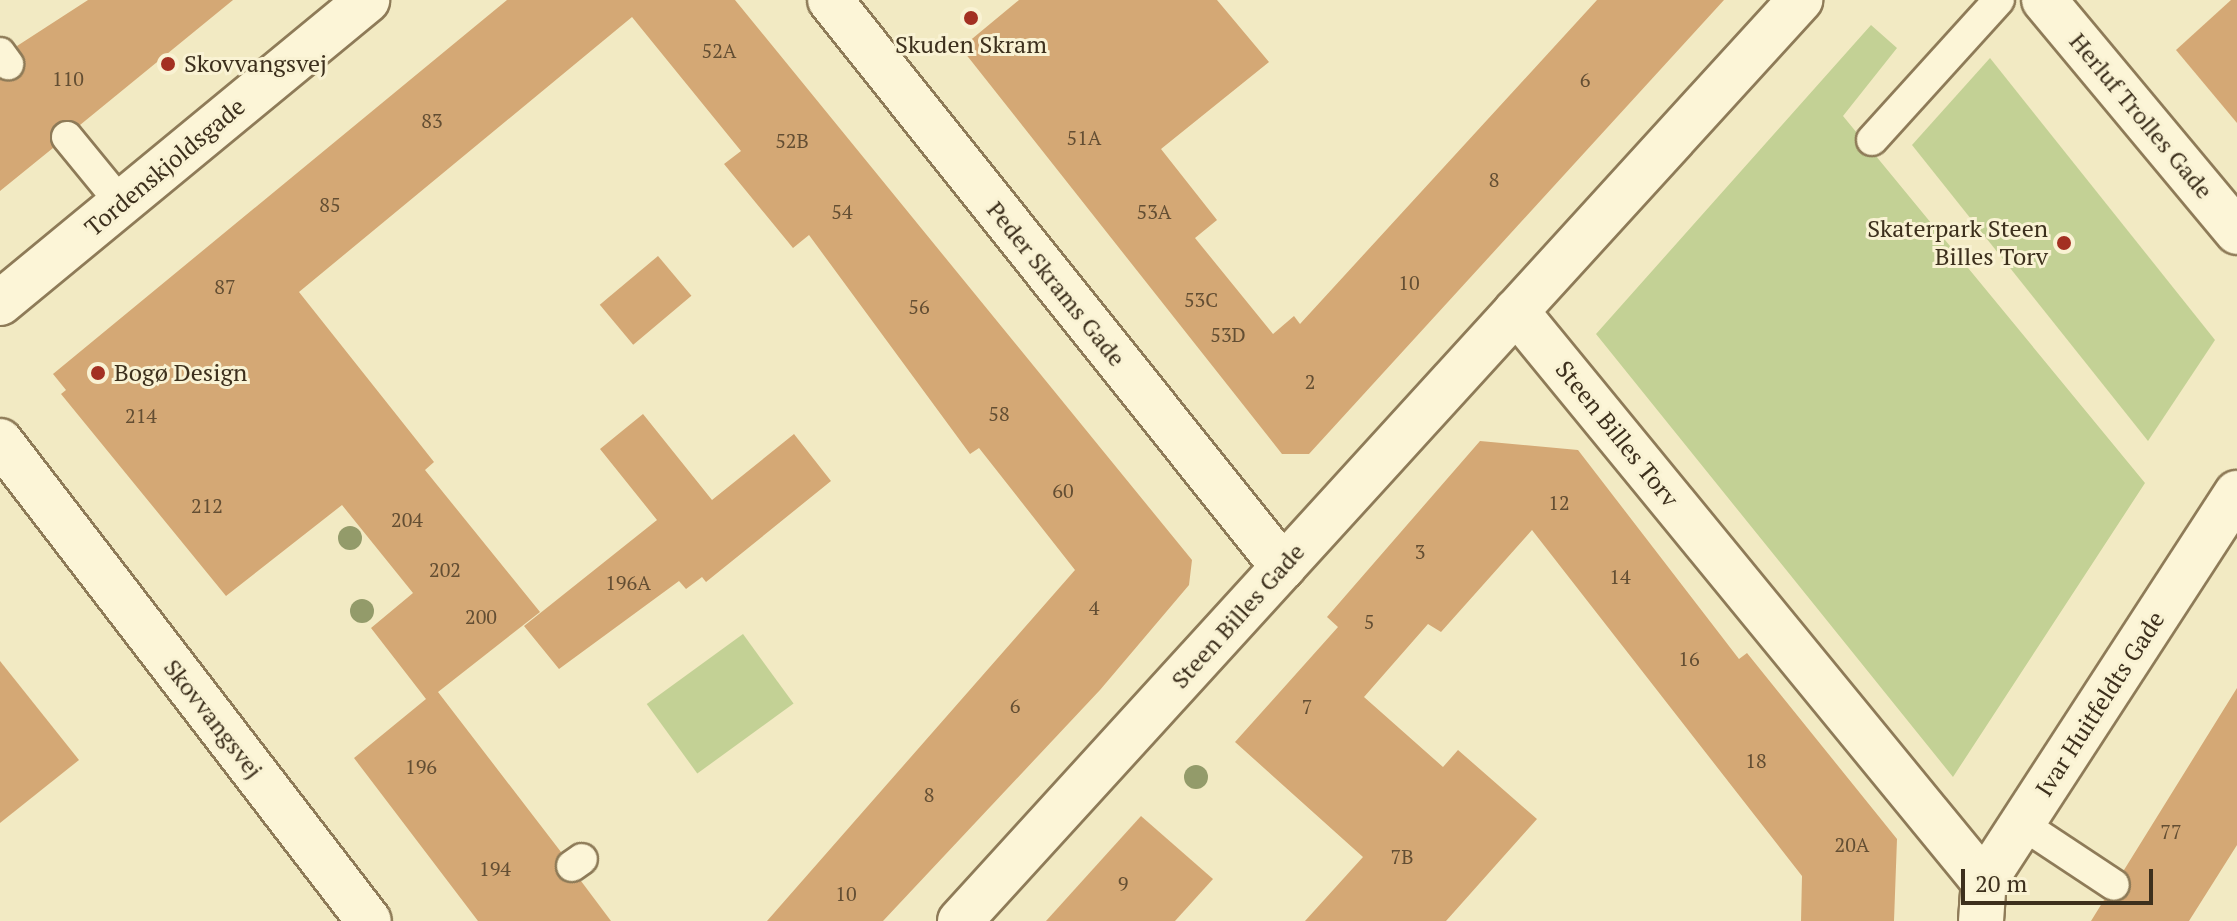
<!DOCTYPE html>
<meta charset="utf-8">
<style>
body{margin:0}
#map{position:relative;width:2237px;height:921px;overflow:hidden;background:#f2eac3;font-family:"PT Serif",serif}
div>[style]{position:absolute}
.green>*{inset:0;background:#c3d195;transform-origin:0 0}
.building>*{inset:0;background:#d4a875;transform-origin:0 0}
.roads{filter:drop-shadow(2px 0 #8e7b58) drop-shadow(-2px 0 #8e7b58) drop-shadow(0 2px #8e7b58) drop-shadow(0 -2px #8e7b58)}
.service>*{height:30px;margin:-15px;padding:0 15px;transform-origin:15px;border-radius:15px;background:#fcf5d7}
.minor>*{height:44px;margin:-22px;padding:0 22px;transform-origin:22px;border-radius:22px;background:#fcf5d7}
.tertiary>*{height:44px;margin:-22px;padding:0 22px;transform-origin:22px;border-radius:22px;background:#fcf5d7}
.trees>*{width:24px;height:24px;margin:-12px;border-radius:50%;background:#939b6a}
.dots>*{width:22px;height:22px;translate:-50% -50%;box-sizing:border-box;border:4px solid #f9f2d3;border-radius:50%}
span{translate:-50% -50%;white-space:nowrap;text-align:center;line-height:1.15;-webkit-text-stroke:6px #f9f2d3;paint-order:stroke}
.number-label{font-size:20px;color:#634e33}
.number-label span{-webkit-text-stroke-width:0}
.poi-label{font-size:24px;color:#3d301d}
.left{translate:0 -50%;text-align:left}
.right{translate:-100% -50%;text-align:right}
.street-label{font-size:24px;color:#3d301d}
.scale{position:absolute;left:1961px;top:869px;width:192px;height:36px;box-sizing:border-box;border:4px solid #3d301d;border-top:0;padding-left:10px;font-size:24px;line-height:28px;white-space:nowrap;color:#3d301d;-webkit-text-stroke:6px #f9f2d3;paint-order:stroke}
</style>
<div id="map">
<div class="green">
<i style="clip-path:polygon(1871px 25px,1897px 48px,1843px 116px,2145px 483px,1953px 777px,1596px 334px)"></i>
<i style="clip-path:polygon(1990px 58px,2215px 340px,2148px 441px,1912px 145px)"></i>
<i style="left:743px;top:634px;width:86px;height:119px;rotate:54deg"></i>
</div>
<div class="building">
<i style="clip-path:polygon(88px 0,233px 0,80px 125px,55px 124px,53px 148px,0 191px,0 80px,24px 72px,17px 46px)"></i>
<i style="clip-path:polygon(507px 0,735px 0,1192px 560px,1189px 585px,1100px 690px,883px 921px,767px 921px,1075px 570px,979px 448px,970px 454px,809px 235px,793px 248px,724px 164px,741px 151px,632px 17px,299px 292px,434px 462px,425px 470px,540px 612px,438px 692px,561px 852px,558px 877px,581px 881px,611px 921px,478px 921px,354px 758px,426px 699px,371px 628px,413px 593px,342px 505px,226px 596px,61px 394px,66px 390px,53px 374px)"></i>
<i style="clip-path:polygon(1019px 0,1217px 0,1269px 62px,1161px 149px,1217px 220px,1195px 238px,1273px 334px,1294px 316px,1300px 324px,1597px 0,1724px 0,1309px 454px,1282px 454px,961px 48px)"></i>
<i style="clip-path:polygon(2231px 0,2237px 0,2237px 123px,2176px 50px)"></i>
<i style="left:658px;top:256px;width:52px;height:76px;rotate:50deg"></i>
<i style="clip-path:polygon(643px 414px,712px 500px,794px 434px,831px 481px,706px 582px,702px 577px,686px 589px,679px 581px,559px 669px,524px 626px,657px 520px,600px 449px)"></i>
<i style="clip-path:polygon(1480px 441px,1578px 450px,1739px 659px,1747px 653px,1897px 839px,1894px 921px,1801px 921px,1802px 876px,1532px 530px,1441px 632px,1428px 624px,1364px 697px,1443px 767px,1458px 750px,1537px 819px,1446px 921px,1305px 921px,1363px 857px,1235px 742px,1338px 627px,1327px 617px)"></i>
<i style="clip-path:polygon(0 661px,79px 760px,0 823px)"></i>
<i style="clip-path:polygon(2237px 688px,2237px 845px,2189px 921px,2091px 921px,2104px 900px,2129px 894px,2124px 870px)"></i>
<i style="clip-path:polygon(1141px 816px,1213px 879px,1175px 921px,1046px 921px)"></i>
</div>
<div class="roads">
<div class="service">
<i style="left:0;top:53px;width:14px;rotate:54deg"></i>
<i style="left:67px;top:137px;width:85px;rotate:50.7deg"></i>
<i style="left:1872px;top:140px;width:189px;rotate:-47.8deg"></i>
<i style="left:2022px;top:824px;width:110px;rotate:33.5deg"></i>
<i style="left:572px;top:866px;width:12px;rotate:-35deg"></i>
</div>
<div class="minor">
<i style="left:830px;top:0;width:726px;rotate:51.38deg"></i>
<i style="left:2044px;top:0;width:302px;rotate:50.2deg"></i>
<i style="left:0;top:303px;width:476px;rotate:-39.5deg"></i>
<i style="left:1516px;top:311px;width:738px;rotate:50.66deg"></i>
<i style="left:960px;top:921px;width:1247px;rotate:-47.63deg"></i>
<i style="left:1981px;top:921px;width:39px;rotate:-86deg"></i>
<i style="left:1984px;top:882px;width:464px;rotate:-57deg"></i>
</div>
<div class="tertiary">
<i style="left:0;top:441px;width:605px;rotate:52.45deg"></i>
</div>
</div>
<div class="trees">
<i style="left:350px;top:538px"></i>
<i style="left:362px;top:611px"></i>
<i style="left:1196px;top:777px"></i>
</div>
<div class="dots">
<i style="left:971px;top:18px;background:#a33022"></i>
<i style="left:168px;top:64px;background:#a33022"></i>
<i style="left:2064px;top:243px;background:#a33022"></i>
<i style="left:98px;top:373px;background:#a33022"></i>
</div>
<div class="number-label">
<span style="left:719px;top:50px">52A</span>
<span style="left:68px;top:78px">110</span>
<span style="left:1585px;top:79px">6</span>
<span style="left:432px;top:120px">83</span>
<span style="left:1084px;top:137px">51A</span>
<span style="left:792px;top:140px">52B</span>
<span style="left:1494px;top:179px">8</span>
<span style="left:330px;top:204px">85</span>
<span style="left:842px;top:211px">54</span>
<span style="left:1154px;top:211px">53A</span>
<span style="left:1409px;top:282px">10</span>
<span style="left:225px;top:286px">87</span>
<span style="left:1201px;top:299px">53C</span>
<span style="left:919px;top:306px">56</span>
<span style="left:1228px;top:334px">53D</span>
<span style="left:1310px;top:381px">2</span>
<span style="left:999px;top:413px">58</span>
<span style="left:141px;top:415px">214</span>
<span style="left:1063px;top:490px">60</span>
<span style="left:1559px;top:502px">12</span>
<span style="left:207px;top:505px">212</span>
<span style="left:407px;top:519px">204</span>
<span style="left:1420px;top:551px">3</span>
<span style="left:445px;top:569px">202</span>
<span style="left:1620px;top:576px">14</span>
<span style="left:628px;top:582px">196A</span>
<span style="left:1094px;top:607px">4</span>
<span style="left:481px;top:616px">200</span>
<span style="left:1369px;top:621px">5</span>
<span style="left:1689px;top:658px">16</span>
<span style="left:1015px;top:705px">6</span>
<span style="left:1307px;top:706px">7</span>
<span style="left:1756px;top:760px">18</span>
<span style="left:421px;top:766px">196</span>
<span style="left:929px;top:794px">8</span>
<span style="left:2171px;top:831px">77</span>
<span style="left:1852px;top:844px">20A</span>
<span style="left:1402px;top:856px">7B</span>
<span style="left:495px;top:868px">194</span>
<span style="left:1123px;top:883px">9</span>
<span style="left:846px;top:893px">10</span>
</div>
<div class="poi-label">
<span style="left:971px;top:45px">Skuden Skram</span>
<span class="left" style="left:184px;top:64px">Skovvangsvej</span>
<span class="right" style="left:2048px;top:243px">Skaterpark Steen<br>Billes Torv</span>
<span class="left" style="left:114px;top:373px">Bogø Design</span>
</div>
<div class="street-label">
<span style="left:2141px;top:116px;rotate:50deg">Herluf Trolles Gade</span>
<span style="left:165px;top:167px;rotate:-40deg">Tordenskjoldsgade</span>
<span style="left:1056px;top:284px;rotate:51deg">Peder Skrams Gade</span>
<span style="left:1617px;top:434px;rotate:51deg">Steen Billes Torv</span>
<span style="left:1238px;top:616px;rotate:-48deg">Steen Billes Gade</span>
<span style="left:2100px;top:704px;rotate:-57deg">Ivar Huitfeldts Gade</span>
<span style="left:213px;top:719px;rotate:52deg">Skovvangsvej</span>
</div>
<div class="scale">20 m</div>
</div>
